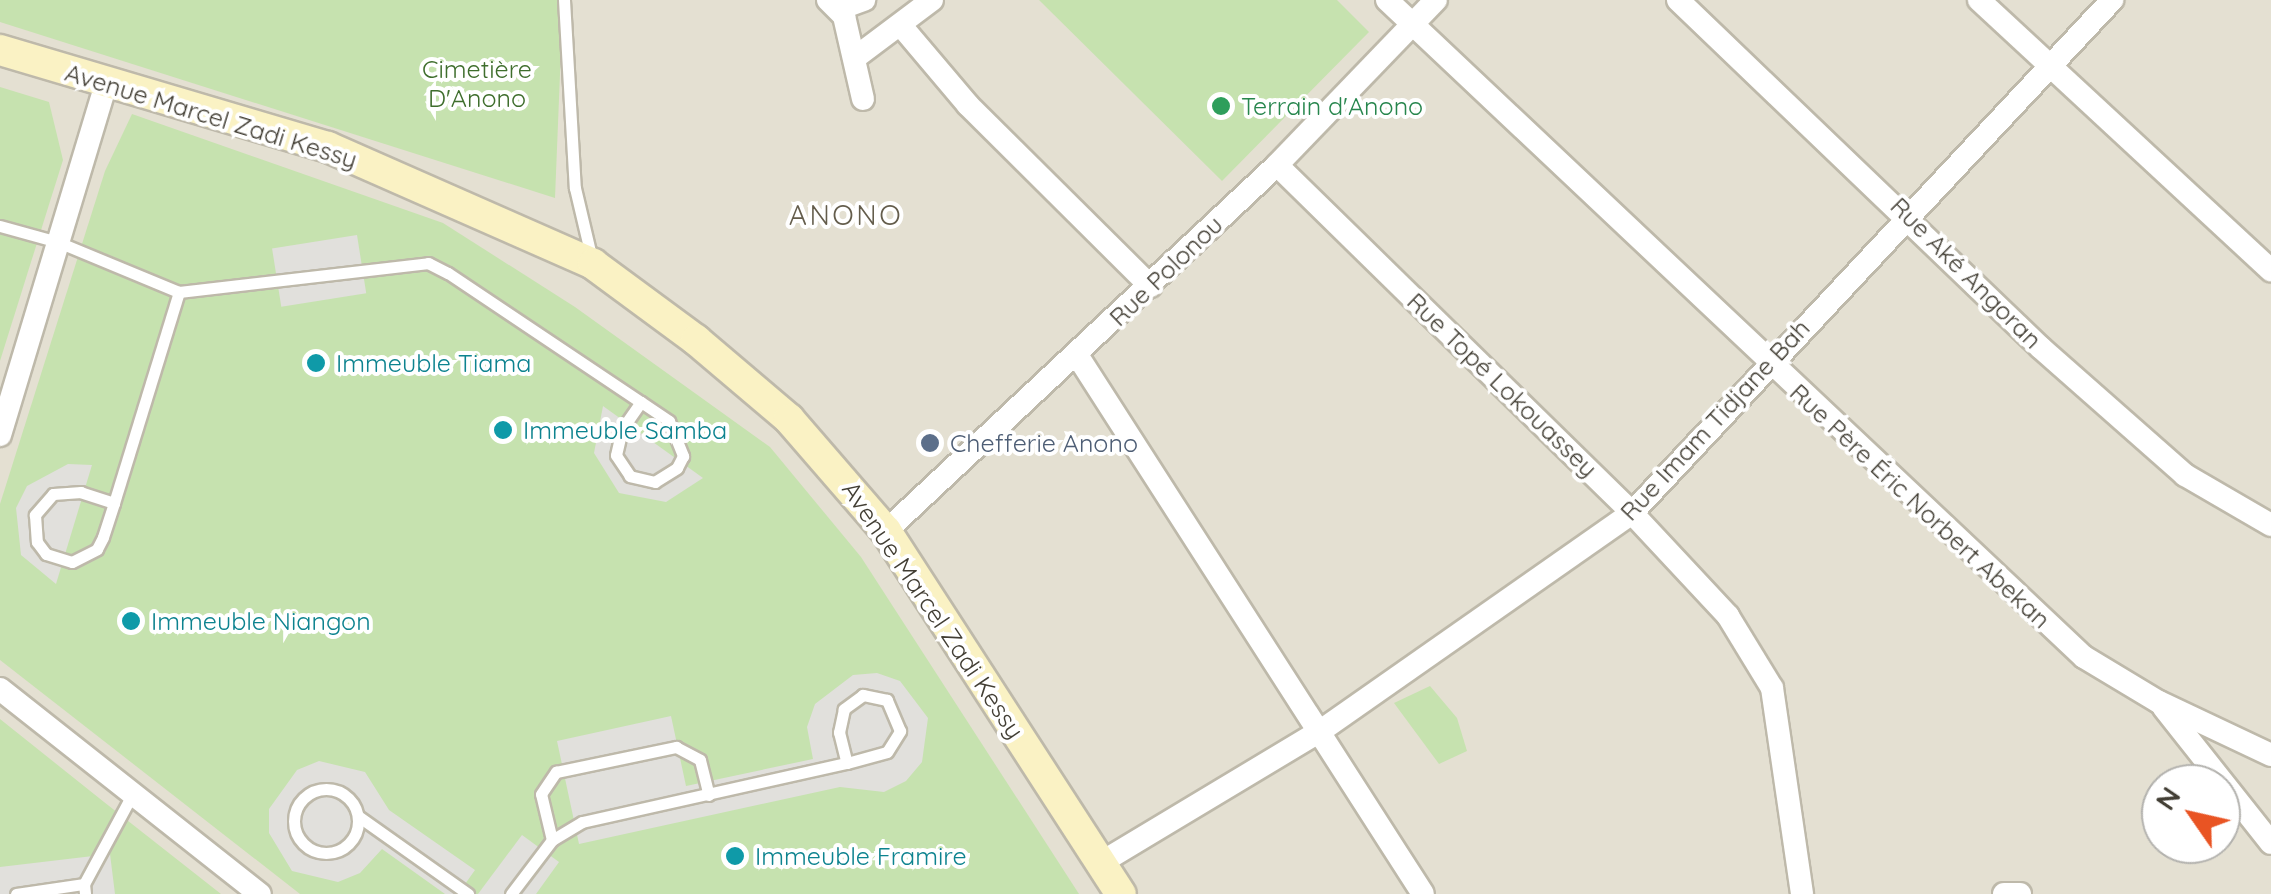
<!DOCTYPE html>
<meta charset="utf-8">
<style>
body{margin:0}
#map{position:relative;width:2271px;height:894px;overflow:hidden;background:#f0eee4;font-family:Quicksand,sans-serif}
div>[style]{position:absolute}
.residential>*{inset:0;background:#e4e0d2}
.green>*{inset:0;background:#c6e2af}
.parking>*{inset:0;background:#e1e0dc;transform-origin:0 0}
.roads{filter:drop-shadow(2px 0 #beb9aa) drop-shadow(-2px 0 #beb9aa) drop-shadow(0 2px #beb9aa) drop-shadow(0 -2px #beb9aa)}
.lane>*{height:11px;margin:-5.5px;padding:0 5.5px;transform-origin:5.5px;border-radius:5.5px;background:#fff}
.lane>.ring{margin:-5.5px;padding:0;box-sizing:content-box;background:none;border:11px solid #fff;border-radius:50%}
.street>*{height:22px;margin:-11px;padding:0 11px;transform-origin:11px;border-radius:11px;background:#fff}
.secondary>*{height:30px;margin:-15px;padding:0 15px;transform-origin:15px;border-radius:15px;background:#faf2c4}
.dots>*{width:28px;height:28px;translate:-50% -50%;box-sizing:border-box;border:5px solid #fff;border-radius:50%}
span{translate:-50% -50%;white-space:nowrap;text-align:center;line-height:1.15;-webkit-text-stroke:8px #fff;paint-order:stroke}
.park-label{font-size:25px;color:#3f6e2d}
.leisure-label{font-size:25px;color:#27864d}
.left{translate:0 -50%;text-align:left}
.street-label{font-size:25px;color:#423e34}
.culture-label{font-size:25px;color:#0d838f}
.service-label{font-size:25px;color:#4e5e75}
.neighbourhood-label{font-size:28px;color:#645d4c;letter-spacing:2.5px}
.north{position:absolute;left:2141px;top:764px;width:100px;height:100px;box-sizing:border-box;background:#fff;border:2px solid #b3b2ae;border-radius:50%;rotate:304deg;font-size:28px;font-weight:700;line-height:40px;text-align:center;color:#423e34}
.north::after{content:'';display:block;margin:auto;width:35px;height:45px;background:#e95423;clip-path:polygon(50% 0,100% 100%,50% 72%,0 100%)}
</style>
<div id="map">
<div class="residential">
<i style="clip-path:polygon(evenodd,0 0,2271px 0,2271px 894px,0 894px,0 0,2161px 784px,2221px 784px,2221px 844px,2161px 844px,2161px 784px)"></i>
</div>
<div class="green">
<i style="clip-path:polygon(0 0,563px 0,555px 198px,0 22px)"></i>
<i style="clip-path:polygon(1039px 0,1337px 0,1369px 32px,1222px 181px)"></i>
<i style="clip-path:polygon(0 87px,49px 102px,63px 160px,0 361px)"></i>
<i style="clip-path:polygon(132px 114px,443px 223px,575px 307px,770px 447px,861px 557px,1079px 894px,300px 894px,0 660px,0 504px,105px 171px)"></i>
<i style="clip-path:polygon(1430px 686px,1457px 718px,1467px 751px,1439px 764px,1394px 703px)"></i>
<i style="clip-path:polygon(0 719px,104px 802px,221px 894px,0 894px)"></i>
</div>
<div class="parking">
<i style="left:357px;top:235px;width:59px;height:86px;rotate:81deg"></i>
<i style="clip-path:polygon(603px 406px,703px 478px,666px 502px,619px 493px,594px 453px)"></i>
<i style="clip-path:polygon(68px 464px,92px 465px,56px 584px,21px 555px,16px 508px,27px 486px)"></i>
<i style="clip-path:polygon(877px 673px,900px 681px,928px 718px,922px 762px,906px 781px,884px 792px,840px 787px,579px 844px,557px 741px,671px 716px,686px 786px,813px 759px,807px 727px,815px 704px,853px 675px)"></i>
<i style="clip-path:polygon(319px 761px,365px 772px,389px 810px,475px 870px,458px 894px,445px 894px,382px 849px,360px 873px,338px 882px,292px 871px,269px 833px,269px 809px,297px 770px)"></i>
<i style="clip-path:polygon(522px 835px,559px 862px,536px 894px,478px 894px)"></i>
<i style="clip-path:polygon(110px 854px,115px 894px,0 894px,0 867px)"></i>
</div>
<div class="roads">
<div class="lane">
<i style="left:564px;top:0;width:188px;rotate:86.7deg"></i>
<i style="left:575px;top:188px;width:74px;rotate:76.7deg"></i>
<i style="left:0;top:226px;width:60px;rotate:15.4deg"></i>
<i style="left:58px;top:242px;width:131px;rotate:22.5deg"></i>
<i style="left:179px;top:292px;width:251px;rotate:-6.6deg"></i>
<i style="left:428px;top:263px;width:22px;rotate:27deg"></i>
<i style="left:448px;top:273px;width:232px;rotate:33.8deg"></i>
<i style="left:641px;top:402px;width:34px;rotate:34deg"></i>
<i style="left:669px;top:421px;width:38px;rotate:68deg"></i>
<i style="left:683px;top:456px;width:13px;rotate:117deg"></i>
<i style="left:677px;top:468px;width:26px;rotate:148deg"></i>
<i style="left:655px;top:482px;width:26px;rotate:-167deg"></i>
<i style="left:630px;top:476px;width:25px;rotate:-124deg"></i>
<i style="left:616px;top:455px;width:27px;rotate:-77deg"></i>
<i style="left:622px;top:429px;width:33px;rotate:-55deg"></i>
<i style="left:114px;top:503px;width:35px;rotate:-162deg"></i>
<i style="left:81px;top:492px;width:28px;rotate:176deg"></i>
<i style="left:53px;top:494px;width:28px;rotate:131deg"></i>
<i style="left:35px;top:515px;width:27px;rotate:86deg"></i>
<i style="left:37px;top:542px;width:15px;rotate:53deg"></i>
<i style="left:46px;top:554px;width:27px;rotate:17deg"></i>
<i style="left:72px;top:562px;width:28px;rotate:-27deg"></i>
<i style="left:97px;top:549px;width:13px;rotate:-63deg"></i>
<i style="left:103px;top:537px;width:36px;rotate:-72deg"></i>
<i style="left:114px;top:503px;width:221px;rotate:-72.9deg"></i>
<i class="ring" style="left:294px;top:789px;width:53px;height:53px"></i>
<i style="left:358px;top:816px;width:135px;rotate:35.3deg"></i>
<i style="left:552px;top:840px;width:47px;rotate:-103.4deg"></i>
<i style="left:541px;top:794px;width:27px;rotate:-56deg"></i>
<i style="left:556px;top:772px;width:123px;rotate:-11.8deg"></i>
<i style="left:676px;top:747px;width:27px;rotate:28deg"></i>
<i style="left:700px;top:760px;width:36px;rotate:76deg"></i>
<i style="left:84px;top:884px;width:103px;rotate:-61.7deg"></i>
<i style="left:16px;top:894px;width:69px;rotate:-8.4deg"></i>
<i style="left:84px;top:884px;width:10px;rotate:84deg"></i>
<i style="left:511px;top:894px;width:68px;rotate:-52.8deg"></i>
<i style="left:552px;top:840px;width:35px;rotate:-31deg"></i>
<i style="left:582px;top:822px;width:271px;rotate:-12.6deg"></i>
<i style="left:847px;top:763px;width:41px;rotate:-15.4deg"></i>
<i style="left:887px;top:752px;width:25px;rotate:-58deg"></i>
<i style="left:900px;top:731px;width:34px;rotate:-113deg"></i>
<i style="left:887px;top:700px;width:25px;rotate:-168deg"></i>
<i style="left:863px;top:695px;width:24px;rotate:144deg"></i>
<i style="left:844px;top:709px;width:24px;rotate:102deg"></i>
<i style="left:839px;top:732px;width:32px;rotate:76deg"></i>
</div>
<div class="street">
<i style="left:828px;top:0;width:23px;rotate:45deg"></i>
<i style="left:844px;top:16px;width:85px;rotate:77.1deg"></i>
<i style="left:1387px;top:0;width:958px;rotate:43.31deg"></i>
<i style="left:2084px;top:657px;width:87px;rotate:31deg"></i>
<i style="left:2159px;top:702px;width:124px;rotate:25.3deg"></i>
<i style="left:1678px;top:0;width:503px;rotate:43.79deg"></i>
<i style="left:2041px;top:348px;width:192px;rotate:41.4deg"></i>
<i style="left:2185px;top:475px;width:99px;rotate:30.2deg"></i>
<i style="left:1979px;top:0;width:398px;rotate:42.8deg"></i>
<i style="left:839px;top:9px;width:27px;rotate:-20deg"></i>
<i style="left:903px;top:28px;width:101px;rotate:49.8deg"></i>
<i style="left:968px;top:105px;width:257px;rotate:44.8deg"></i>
<i style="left:856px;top:57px;width:95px;rotate:-36.9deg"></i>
<i style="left:1277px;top:165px;width:497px;rotate:44.4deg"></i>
<i style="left:1632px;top:513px;width:141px;rotate:47deg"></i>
<i style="left:1728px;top:616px;width:84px;rotate:58.6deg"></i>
<i style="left:1772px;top:688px;width:208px;rotate:81.7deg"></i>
<i style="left:1077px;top:355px;width:640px;rotate:57.3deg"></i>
<i style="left:0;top:435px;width:367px;rotate:-73.2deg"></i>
<i style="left:886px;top:531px;width:536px;rotate:-43.11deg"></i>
<i style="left:1277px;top:165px;width:229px;rotate:-46.1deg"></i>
<i style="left:0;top:689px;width:331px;rotate:38.3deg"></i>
<i style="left:2164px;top:708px;width:172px;rotate:51.6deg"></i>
<i style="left:1102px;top:862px;width:257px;rotate:-31deg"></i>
<i style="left:1322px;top:730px;width:378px;rotate:-35deg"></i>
<i style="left:1632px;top:513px;width:703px;rotate:-46.9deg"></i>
<i style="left:2004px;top:894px;width:16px"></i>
</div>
<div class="secondary">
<i style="left:0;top:50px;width:342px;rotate:16.5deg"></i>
<i style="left:328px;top:147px;width:290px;rotate:23.8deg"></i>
<i style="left:593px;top:264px;width:128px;rotate:36.4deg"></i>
<i style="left:696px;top:340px;width:122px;rotate:40.3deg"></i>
<i style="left:789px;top:419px;width:148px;rotate:49.1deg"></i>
<i style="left:886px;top:531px;width:432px;rotate:57.1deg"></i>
</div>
</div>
<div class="dots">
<i style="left:1221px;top:106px;background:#2e9e5b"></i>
<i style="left:316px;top:363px;background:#0f9aa8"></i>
<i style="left:503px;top:430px;background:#0f9aa8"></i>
<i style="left:930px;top:443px;background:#5c6f8a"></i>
<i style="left:131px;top:621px;background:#0f9aa8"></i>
<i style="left:735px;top:856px;background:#0f9aa8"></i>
</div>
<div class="park-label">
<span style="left:477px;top:84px">Cimetière<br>D'Anono</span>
</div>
<div class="leisure-label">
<span class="left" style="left:1241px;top:106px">Terrain d'Anono</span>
</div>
<div class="street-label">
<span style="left:211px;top:116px;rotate:17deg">Avenue Marcel Zadi Kessy</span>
<span style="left:1166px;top:271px;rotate:-44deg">Rue Polonou</span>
<span style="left:1966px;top:273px;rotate:45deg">Rue Aké Angoran</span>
<span style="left:1502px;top:385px;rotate:44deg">Rue Topé Lokouassey</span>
<span style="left:1715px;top:420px;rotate:-47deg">Rue Imam Tidjane Bah</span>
<span style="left:1920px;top:506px;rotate:43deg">Rue Père Éric Norbert Abekan</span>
<span style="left:933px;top:610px;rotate:56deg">Avenue Marcel Zadi Kessy</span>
</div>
<div class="culture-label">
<span class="left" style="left:336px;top:363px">Immeuble Tiama</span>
<span class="left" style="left:523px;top:430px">Immeuble Samba</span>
<span class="left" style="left:151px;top:621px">Immeuble Niangon</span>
<span class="left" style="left:755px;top:856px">Immeuble Framire</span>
</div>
<div class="service-label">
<span class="left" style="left:950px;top:443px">Chefferie Anono</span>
</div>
<div class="neighbourhood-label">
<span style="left:846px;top:215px">ANONO</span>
</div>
<div class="north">N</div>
</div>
